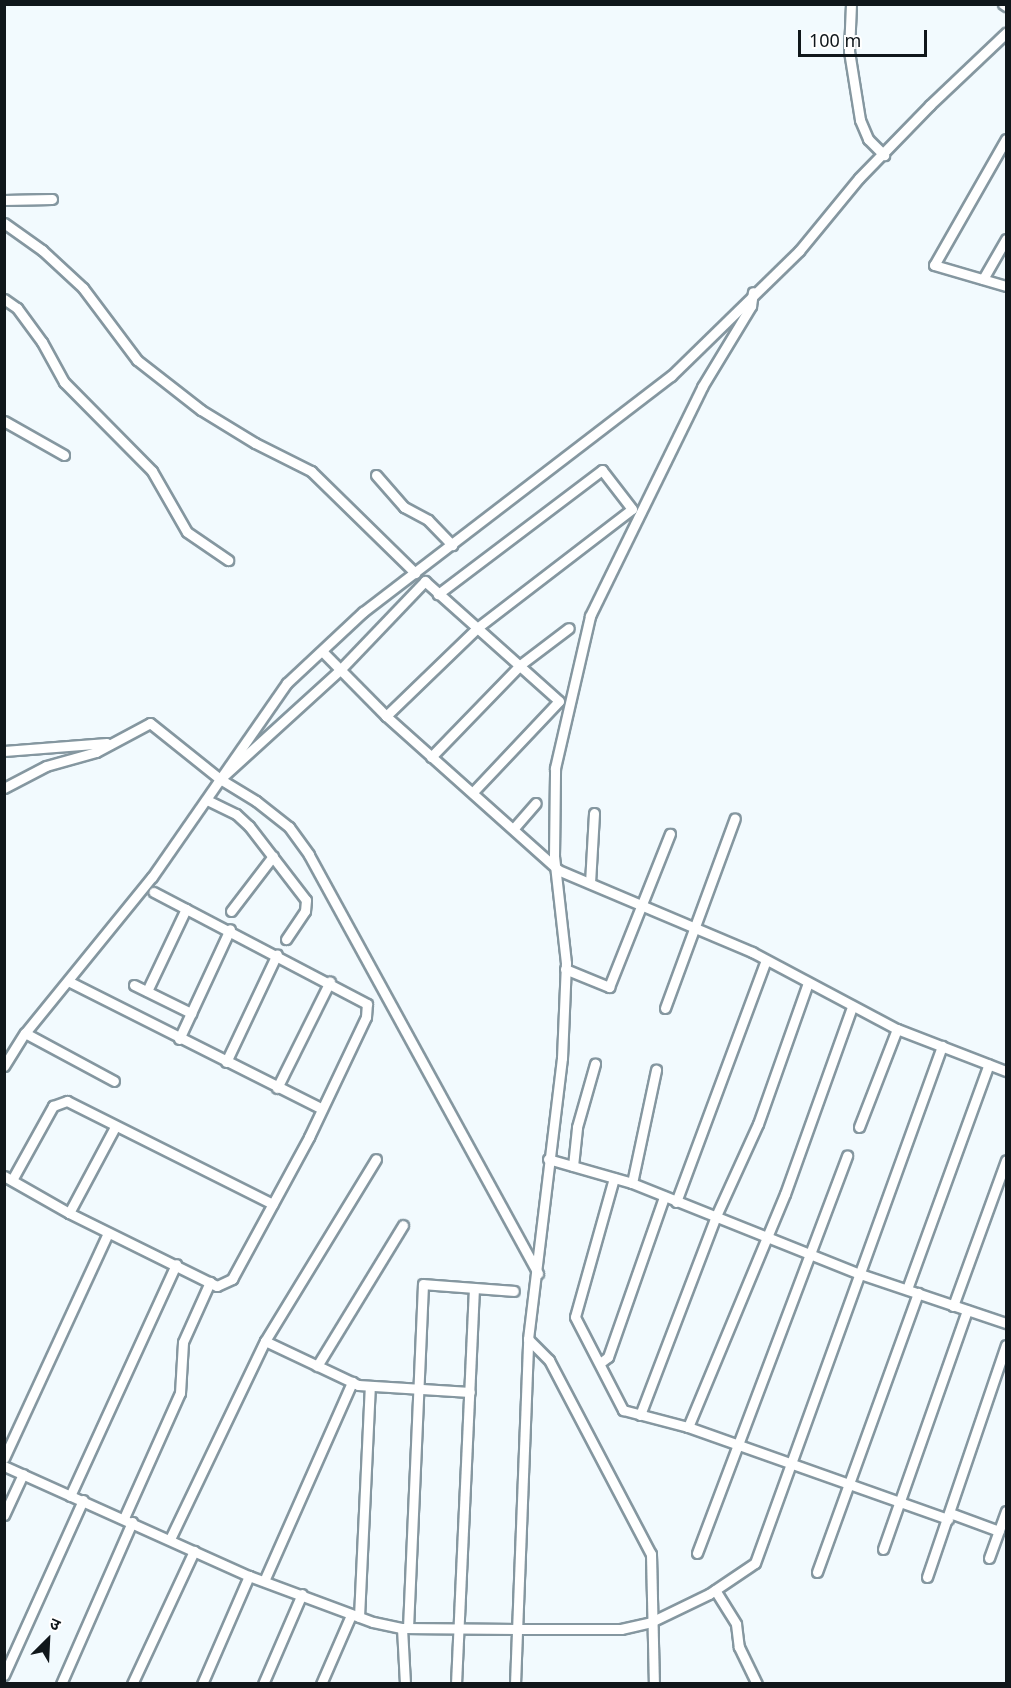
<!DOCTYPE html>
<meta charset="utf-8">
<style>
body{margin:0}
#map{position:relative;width:1011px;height:1688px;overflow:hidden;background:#f2fafe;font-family:"Noto Sans","Noto Sans Devanagari",sans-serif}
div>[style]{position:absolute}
.roads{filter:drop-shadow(2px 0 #8597a0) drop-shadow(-2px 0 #8597a0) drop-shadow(0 2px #8597a0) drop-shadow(0 -2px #8597a0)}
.minor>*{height:9px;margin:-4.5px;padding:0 4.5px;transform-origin:4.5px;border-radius:4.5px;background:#fff}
span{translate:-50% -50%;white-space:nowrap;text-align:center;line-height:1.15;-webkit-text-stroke:5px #fff;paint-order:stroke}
.frame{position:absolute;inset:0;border:6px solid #10171b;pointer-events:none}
.north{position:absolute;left:18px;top:1610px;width:60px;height:60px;-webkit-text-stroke:4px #fff;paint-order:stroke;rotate:24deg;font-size:16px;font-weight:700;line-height:24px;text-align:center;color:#10171b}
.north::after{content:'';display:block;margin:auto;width:21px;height:27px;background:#10171b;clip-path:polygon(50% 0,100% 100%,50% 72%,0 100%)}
.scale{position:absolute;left:798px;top:30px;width:129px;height:27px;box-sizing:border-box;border:3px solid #10171b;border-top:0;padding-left:8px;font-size:18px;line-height:21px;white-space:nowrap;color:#10171b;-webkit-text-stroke:4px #fff;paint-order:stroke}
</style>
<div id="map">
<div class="roads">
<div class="minor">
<i style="left:851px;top:4px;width:47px;rotate:92.4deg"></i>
<i style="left:849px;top:51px;width:70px;rotate:80.9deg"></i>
<i style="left:860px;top:120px;width:21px;rotate:67deg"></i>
<i style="left:868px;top:139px;width:23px;rotate:45deg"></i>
<i style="left:1003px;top:4px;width:4px;rotate:34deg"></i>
<i style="left:1006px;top:139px;width:145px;rotate:119.7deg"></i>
<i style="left:934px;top:265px;width:75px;rotate:16.3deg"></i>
<i style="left:4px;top:200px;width:48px;rotate:-1.2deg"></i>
<i style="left:4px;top:223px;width:47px;rotate:35.4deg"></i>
<i style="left:42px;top:250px;width:56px;rotate:42.8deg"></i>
<i style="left:83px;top:288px;width:90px;rotate:53.1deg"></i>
<i style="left:137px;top:360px;width:81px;rotate:38deg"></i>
<i style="left:201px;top:410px;width:63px;rotate:31.4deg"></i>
<i style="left:255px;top:443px;width:63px;rotate:26.6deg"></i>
<i style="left:311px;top:471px;width:146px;rotate:44.4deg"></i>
<i style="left:983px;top:279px;width:46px;rotate:-60.1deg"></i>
<i style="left:4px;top:299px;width:16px;rotate:35deg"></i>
<i style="left:17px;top:308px;width:42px;rotate:53.7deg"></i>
<i style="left:42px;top:342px;width:46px;rotate:61.2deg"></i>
<i style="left:64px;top:382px;width:125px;rotate:45.3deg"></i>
<i style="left:152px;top:471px;width:70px;rotate:60.2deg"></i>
<i style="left:187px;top:532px;width:50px;rotate:34.3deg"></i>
<i style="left:4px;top:421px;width:69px;rotate:29.5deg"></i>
<i style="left:376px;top:475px;width:43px;rotate:48.8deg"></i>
<i style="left:404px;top:507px;width:27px;rotate:28deg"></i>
<i style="left:428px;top:520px;width:35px;rotate:46deg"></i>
<i style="left:322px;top:651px;width:91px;rotate:45.4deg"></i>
<i style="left:386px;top:716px;width:231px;rotate:41.8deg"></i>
<i style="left:558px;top:870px;width:211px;rotate:22.9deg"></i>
<i style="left:752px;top:952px;width:164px;rotate:28deg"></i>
<i style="left:897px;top:1029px;width:117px;rotate:21.1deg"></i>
<i style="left:386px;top:716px;width:127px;rotate:-44deg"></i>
<i style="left:477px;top:628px;width:195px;rotate:-37.5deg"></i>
<i style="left:632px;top:509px;width:49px;rotate:-127.6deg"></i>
<i style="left:602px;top:470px;width:206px;rotate:142.9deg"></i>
<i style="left:4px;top:751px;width:103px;rotate:-4.4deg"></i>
<i style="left:431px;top:757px;width:128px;rotate:-45.9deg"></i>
<i style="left:520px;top:665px;width:61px;rotate:-37.1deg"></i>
<i style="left:4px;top:788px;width:47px;rotate:-27.6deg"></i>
<i style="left:46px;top:766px;width:52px;rotate:-15.6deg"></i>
<i style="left:96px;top:752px;width:61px;rotate:-28.2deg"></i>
<i style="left:150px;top:723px;width:90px;rotate:38.7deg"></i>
<i style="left:473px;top:792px;width:125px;rotate:-46.6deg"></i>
<i style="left:559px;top:701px;width:180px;rotate:-138.2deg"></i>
<i style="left:425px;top:581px;width:122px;rotate:133.7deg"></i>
<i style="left:341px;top:669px;width:164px;rotate:137.7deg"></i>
<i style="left:220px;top:779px;width:42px;rotate:31.4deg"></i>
<i style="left:256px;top:801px;width:42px;rotate:38.2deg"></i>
<i style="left:289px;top:827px;width:34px;rotate:54deg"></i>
<i style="left:309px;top:855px;width:477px;rotate:61.3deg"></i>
<i style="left:207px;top:800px;width:32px;rotate:26deg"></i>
<i style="left:236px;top:814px;width:18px;rotate:43deg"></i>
<i style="left:249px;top:826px;width:93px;rotate:52.4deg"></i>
<i style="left:306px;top:900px;width:11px;rotate:95deg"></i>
<i style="left:305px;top:911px;width:34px;rotate:124deg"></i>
<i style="left:514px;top:828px;width:33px;rotate:-49deg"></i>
<i style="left:590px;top:883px;width:70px;rotate:-86.7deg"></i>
<i style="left:231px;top:911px;width:69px;rotate:-52.6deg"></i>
<i style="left:565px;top:969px;width:48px;rotate:22.2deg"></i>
<i style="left:609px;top:987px;width:165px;rotate:-68.3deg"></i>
<i style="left:68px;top:981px;width:284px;rotate:26.7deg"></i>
<i style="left:134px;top:985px;width:64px;rotate:26.2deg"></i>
<i style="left:147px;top:991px;width:91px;rotate:-64.6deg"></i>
<i style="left:665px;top:1008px;width:202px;rotate:-69.8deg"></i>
<i style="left:25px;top:1033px;width:101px;rotate:28.3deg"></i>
<i style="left:179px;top:1039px;width:121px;rotate:-65.1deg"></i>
<i style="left:226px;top:1062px;width:119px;rotate:-64.7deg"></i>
<i style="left:4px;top:1066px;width:39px;rotate:-58deg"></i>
<i style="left:25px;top:1033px;width:201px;rotate:-50.9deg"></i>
<i style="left:152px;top:877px;width:236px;rotate:-55.2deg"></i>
<i style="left:287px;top:683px;width:104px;rotate:-43.1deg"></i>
<i style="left:363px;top:612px;width:388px;rotate:-37.5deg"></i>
<i style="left:671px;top:376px;width:179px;rotate:-44.3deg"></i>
<i style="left:799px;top:251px;width:94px;rotate:-50.6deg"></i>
<i style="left:859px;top:178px;width:102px;rotate:-45.8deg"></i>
<i style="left:930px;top:105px;width:105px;rotate:-43.5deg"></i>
<i style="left:277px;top:1088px;width:119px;rotate:-63.6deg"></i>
<i style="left:859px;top:1127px;width:105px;rotate:-68.8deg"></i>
<i style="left:548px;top:1159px;width:87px;rotate:15.9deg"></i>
<i style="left:632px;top:1183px;width:245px;rotate:21.8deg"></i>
<i style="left:860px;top:1274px;width:154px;rotate:18.6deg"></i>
<i style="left:573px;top:1166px;width:39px;rotate:-84deg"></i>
<i style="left:577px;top:1127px;width:66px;rotate:-74.1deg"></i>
<i style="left:4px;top:1176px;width:75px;rotate:29.6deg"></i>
<i style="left:69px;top:1213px;width:165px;rotate:26.3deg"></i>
<i style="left:217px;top:1286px;width:17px;rotate:-25deg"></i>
<i style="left:232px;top:1279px;width:162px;rotate:-61.5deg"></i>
<i style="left:309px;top:1137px;width:133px;rotate:-64.6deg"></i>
<i style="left:366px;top:1017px;width:13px;rotate:-86deg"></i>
<i style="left:367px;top:1004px;width:241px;rotate:-152.3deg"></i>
<i style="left:614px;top:1178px;width:144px;rotate:105.7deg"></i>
<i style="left:575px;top:1317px;width:105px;rotate:62.7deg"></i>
<i style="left:623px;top:1410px;width:67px;rotate:14.7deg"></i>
<i style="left:688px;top:1427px;width:276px;rotate:19.5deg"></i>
<i style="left:12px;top:1180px;width:85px;rotate:-61deg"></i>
<i style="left:53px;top:1106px;width:15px;rotate:-20deg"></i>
<i style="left:67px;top:1101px;width:230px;rotate:26.6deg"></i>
<i style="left:632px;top:1183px;width:116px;rotate:-78deg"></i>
<i style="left:676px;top:1202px;width:258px;rotate:-69.6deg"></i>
<i style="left:69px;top:1213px;width:98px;rotate:-61.9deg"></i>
<i style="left:907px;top:1289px;width:239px;rotate:-70deg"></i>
<i style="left:953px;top:1306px;width:155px;rotate:-70deg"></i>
<i style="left:528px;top:1339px;width:30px;rotate:45deg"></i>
<i style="left:549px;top:1360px;width:219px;rotate:62.3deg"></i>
<i style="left:651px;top:1554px;width:130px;rotate:88.7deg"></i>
<i style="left:265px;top:1341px;width:103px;rotate:25.3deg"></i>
<i style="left:358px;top:1385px;width:112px;rotate:3.6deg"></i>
<i style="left:600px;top:1363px;width:10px;rotate:-37deg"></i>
<i style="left:608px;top:1357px;width:170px;rotate:-70.7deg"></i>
<i style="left:317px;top:1366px;width:165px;rotate:-58.6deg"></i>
<i style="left:640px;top:1415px;width:213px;rotate:-69.1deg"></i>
<i style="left:716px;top:1216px;width:101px;rotate:-65.5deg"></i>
<i style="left:758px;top:1124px;width:150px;rotate:-70.5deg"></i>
<i style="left:688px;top:1427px;width:252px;rotate:-67.4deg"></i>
<i style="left:785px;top:1194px;width:199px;rotate:-70.3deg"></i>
<i style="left:4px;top:1458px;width:248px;rotate:-65.2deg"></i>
<i style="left:4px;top:1466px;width:269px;rotate:24.2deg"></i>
<i style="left:249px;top:1576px;width:132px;rotate:20.4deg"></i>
<i style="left:373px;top:1622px;width:30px;rotate:12deg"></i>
<i style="left:402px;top:1628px;width:115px;rotate:0.5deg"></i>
<i style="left:517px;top:1629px;width:104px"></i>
<i style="left:621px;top:1629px;width:31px;rotate:-13deg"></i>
<i style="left:651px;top:1622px;width:64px;rotate:-25.8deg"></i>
<i style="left:709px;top:1594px;width:55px;rotate:-34deg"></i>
<i style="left:755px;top:1563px;width:550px;rotate:-70.11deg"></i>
<i style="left:70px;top:1496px;width:255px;rotate:-65.4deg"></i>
<i style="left:950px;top:1513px;width:52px;rotate:20.2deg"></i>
<i style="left:4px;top:1515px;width:45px;rotate:-65.1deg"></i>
<i style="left:124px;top:1518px;width:137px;rotate:-65.9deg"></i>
<i style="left:180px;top:1393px;width:51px;rotate:-86.6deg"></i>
<i style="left:183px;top:1342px;width:66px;rotate:-65.8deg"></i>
<i style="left:170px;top:1539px;width:220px;rotate:-64.4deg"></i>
<i style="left:265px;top:1341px;width:213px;rotate:-58.6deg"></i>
<i style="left:883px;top:1549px;width:253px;rotate:-70.6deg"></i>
<i style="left:697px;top:1553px;width:425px;rotate:-69.3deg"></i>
<i style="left:989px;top:1558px;width:50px;rotate:-70.1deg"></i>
<i style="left:817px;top:1572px;width:297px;rotate:-70.1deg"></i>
<i style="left:927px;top:1577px;width:245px;rotate:-71.2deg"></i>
<i style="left:264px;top:1581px;width:218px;rotate:-66.1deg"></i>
<i style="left:715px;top:1590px;width:40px;rotate:58deg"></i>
<i style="left:736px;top:1624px;width:23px;rotate:83deg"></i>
<i style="left:739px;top:1647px;width:41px;rotate:64.1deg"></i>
<i style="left:359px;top:1617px;width:231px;rotate:-87.3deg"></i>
<i style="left:402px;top:1628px;width:56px;rotate:86.9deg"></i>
<i style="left:408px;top:1628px;width:344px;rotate:-87.5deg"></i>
<i style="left:423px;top:1284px;width:91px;rotate:4.4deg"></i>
<i style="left:4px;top:1675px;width:192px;rotate:-65.7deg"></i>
<i style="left:61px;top:1684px;width:177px;rotate:-66.3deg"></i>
<i style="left:132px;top:1684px;width:147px;rotate:-65deg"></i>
<i style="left:202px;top:1684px;width:118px;rotate:-66.5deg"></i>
<i style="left:263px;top:1684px;width:98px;rotate:-66.6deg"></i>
<i style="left:321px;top:1684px;width:75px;rotate:-66.5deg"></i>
<i style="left:456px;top:1684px;width:396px;rotate:-87.4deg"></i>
<i style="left:515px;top:1684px;width:345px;rotate:-87.8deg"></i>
<i style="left:528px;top:1339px;width:283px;rotate:-83.1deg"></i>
<i style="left:562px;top:1058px;width:95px;rotate:-87.6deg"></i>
<i style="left:566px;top:963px;width:108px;rotate:-96.4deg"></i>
<i style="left:554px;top:856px;width:88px;rotate:-89.3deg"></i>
<i style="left:555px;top:768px;width:156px;rotate:-77deg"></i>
<i style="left:590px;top:616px;width:255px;rotate:-63.9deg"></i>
<i style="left:702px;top:387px;width:95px;rotate:-58.8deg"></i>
<i style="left:751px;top:306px;width:14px;rotate:-82deg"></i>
</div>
</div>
<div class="frame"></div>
<div class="north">उ</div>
<div class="scale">100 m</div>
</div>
